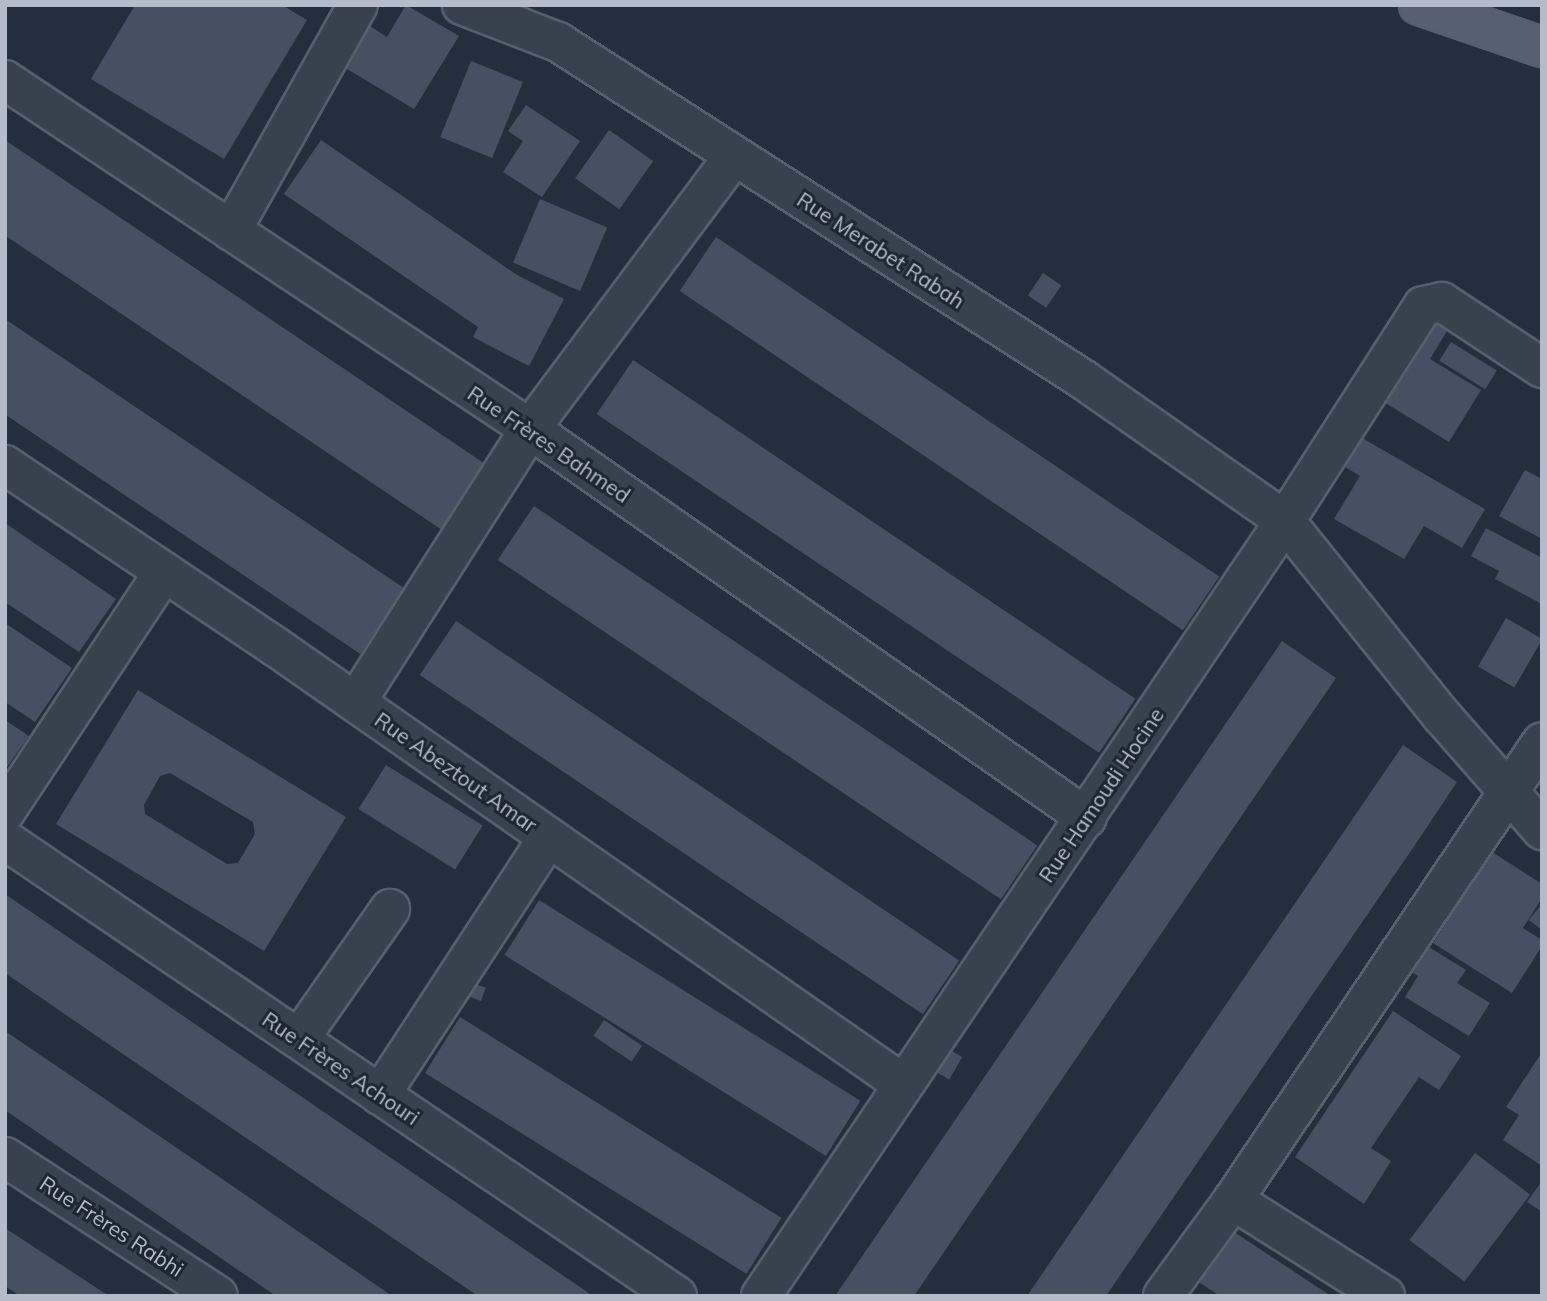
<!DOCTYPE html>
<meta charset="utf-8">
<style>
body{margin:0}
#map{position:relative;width:1547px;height:1301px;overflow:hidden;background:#242f3e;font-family:Mulish,sans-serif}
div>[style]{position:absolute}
.building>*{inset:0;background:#455162;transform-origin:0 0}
.roads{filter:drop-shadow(2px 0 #565f6c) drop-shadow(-2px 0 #565f6c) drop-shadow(0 2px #565f6c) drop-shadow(0 -2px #565f6c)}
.minor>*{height:38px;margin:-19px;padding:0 19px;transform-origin:19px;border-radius:19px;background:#38414e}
.major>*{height:38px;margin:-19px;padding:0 19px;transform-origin:19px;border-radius:19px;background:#56606e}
span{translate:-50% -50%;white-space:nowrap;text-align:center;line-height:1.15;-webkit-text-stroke:6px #1d2633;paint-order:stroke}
.street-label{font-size:21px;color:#b4bcc9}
.frame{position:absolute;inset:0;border:7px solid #b4bcc9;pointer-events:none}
</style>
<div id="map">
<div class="building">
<i style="clip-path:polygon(135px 5px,282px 5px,307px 20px,224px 159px,91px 79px)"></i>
<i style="clip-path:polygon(406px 5px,459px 36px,414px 109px,337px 63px,362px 21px,387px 37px)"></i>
<i style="left:471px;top:61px;width:56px;height:82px;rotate:22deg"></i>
<i style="clip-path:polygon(526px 105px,580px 141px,542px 197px,503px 172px,523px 141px,508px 131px)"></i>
<i style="left:609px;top:130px;width:54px;height:59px;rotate:35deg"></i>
<i style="left:5px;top:140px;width:585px;height:79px;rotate:34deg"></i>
<i style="clip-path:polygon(321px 140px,517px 275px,564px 299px,529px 366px,473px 337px,478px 327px,284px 194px)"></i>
<i style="left:540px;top:199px;width:73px;height:69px;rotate:23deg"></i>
<i style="left:716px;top:237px;width:607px;height:65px;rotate:34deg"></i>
<i style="left:1043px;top:273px;width:22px;height:27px;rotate:34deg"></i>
<i style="clip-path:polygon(1424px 317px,1447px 331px,1430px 359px,1481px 390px,1449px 442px,1374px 396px)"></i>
<i style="left:5px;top:319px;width:482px;height:79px;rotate:34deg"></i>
<i style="left:1451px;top:342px;width:54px;height:22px;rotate:32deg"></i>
<i style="left:633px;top:360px;width:606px;height:65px;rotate:34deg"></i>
<i style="clip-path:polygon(1362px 438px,1485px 509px,1462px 548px,1424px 526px,1404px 559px,1334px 519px,1360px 476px,1345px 467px)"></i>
<i style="clip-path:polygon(1525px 470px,1542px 479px,1542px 539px,1499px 516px)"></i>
<i style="left:534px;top:506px;width:607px;height:65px;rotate:34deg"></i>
<i style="clip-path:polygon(5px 523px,116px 599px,79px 652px,5px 602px)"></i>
<i style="clip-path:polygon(1486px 528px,1542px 558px,1542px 604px,1495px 579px,1499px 571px,1471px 556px)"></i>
<i style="left:1506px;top:618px;width:42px;height:56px;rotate:30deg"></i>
<i style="left:456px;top:621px;width:607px;height:65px;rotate:34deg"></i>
<i style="clip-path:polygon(5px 623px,72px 668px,35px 722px,5px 702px)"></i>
<i style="clip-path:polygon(1282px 641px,1336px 678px,1208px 865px,914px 1296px,835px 1296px)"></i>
<i style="clip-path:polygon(evenodd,138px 690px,346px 817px,264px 951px,56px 824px,138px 690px,170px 773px,253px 822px,255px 834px,238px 863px,227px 864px,145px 814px,144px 805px,160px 776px,170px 773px)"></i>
<i style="clip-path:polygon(5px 720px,29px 736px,5px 770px)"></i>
<i style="clip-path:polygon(1403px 745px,1457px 782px,1415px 845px,1106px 1296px,1027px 1296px)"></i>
<i style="left:386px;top:765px;width:114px;height:52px;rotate:32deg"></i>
<i style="clip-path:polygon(1492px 852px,1542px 884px,1542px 898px,1523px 928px,1542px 940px,1542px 946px,1512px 993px,1433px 943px)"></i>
<i style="clip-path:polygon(5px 894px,157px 998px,593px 1296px,478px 1296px,120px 1052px,5px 973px)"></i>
<i style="left:539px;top:900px;width:379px;height:65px;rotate:32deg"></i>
<i style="clip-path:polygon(1542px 904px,1542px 930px,1529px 920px)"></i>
<i style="clip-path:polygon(1416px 939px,1466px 970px,1457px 983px,1490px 1003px,1469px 1036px,1405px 997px,1418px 976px,1400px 965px)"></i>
<i style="left:467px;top:981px;width:20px;height:14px;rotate:20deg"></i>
<i style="clip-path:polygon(1393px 1011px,1461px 1056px,1439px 1090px,1419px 1077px,1371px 1148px,1391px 1161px,1364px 1204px,1295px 1157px)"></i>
<i style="left:460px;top:1017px;width:379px;height:66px;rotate:32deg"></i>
<i style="left:604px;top:1020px;width:46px;height:19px;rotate:34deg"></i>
<i style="clip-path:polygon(5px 1031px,199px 1163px,392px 1296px,276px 1296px,5px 1110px)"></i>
<i style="left:938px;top:1043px;width:28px;height:26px;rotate:30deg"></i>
<i style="clip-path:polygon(1542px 1052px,1542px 1166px,1503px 1140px,1519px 1115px,1506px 1107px)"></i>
<i style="left:1475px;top:1153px;width:69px;height:109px;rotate:37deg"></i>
<i style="clip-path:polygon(1542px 1181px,1542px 1212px,1527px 1202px)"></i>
<i style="clip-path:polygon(1225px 1226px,1331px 1296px,1220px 1296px,1191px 1277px)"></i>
<i style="clip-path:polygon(5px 1228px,109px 1296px,20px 1296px,5px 1286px)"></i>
</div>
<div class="roads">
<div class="minor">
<i style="left:462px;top:5px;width:103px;rotate:21.1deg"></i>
<i style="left:558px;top:42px;width:625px;rotate:32.72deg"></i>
<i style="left:1084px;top:380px;width:246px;rotate:35deg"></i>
<i style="left:1285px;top:521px;width:250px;rotate:51.2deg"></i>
<i style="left:1442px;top:716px;width:152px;rotate:48.7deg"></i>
<i style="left:5px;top:80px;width:630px;rotate:33.61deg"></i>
<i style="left:530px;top:429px;width:679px;rotate:34.93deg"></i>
<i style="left:231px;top:231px;width:259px;rotate:-60.7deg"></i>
<i style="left:5px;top:465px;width:326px;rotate:33.9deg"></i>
<i style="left:276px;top:647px;width:764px;rotate:34.88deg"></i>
<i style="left:356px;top:702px;width:324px;rotate:-57.5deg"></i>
<i style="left:530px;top:429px;width:341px;rotate:-53.2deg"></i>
<i style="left:5px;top:812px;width:288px;rotate:-56.5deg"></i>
<i style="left:5px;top:840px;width:812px;rotate:34.16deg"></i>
<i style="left:299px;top:1039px;width:159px;rotate:-55deg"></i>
<i style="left:380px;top:1095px;width:308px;rotate:-56.8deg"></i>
<i style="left:5px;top:1157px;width:254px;rotate:33.1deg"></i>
<i style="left:1233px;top:1200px;width:180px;rotate:32.3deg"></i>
<i style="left:761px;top:1296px;width:936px;rotate:-55.94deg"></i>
<i style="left:1285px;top:521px;width:255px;rotate:-57.3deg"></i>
<i style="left:1423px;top:306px;width:19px;rotate:-12deg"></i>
<i style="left:1442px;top:302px;width:120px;rotate:33.4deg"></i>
<i style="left:1163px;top:1296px;width:119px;rotate:-53.9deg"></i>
<i style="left:1233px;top:1200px;width:552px;rotate:-55.99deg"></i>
</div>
<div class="major">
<i style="left:1419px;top:5px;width:130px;rotate:18.9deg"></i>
</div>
</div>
<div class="street-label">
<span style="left:881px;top:250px;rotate:33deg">Rue Merabet Rabah</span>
<span style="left:549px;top:444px;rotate:34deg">Rue Frères Bahmed</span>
<span style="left:456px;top:772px;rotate:35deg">Rue Abeztout Amar</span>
<span style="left:1101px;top:795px;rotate:-56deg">Rue Hamoudi Hocine</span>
<span style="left:341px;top:1068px;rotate:34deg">Rue Frères Achouri</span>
<span style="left:112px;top:1226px;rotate:33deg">Rue Frères Rabhi</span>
</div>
<div class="frame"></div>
</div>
